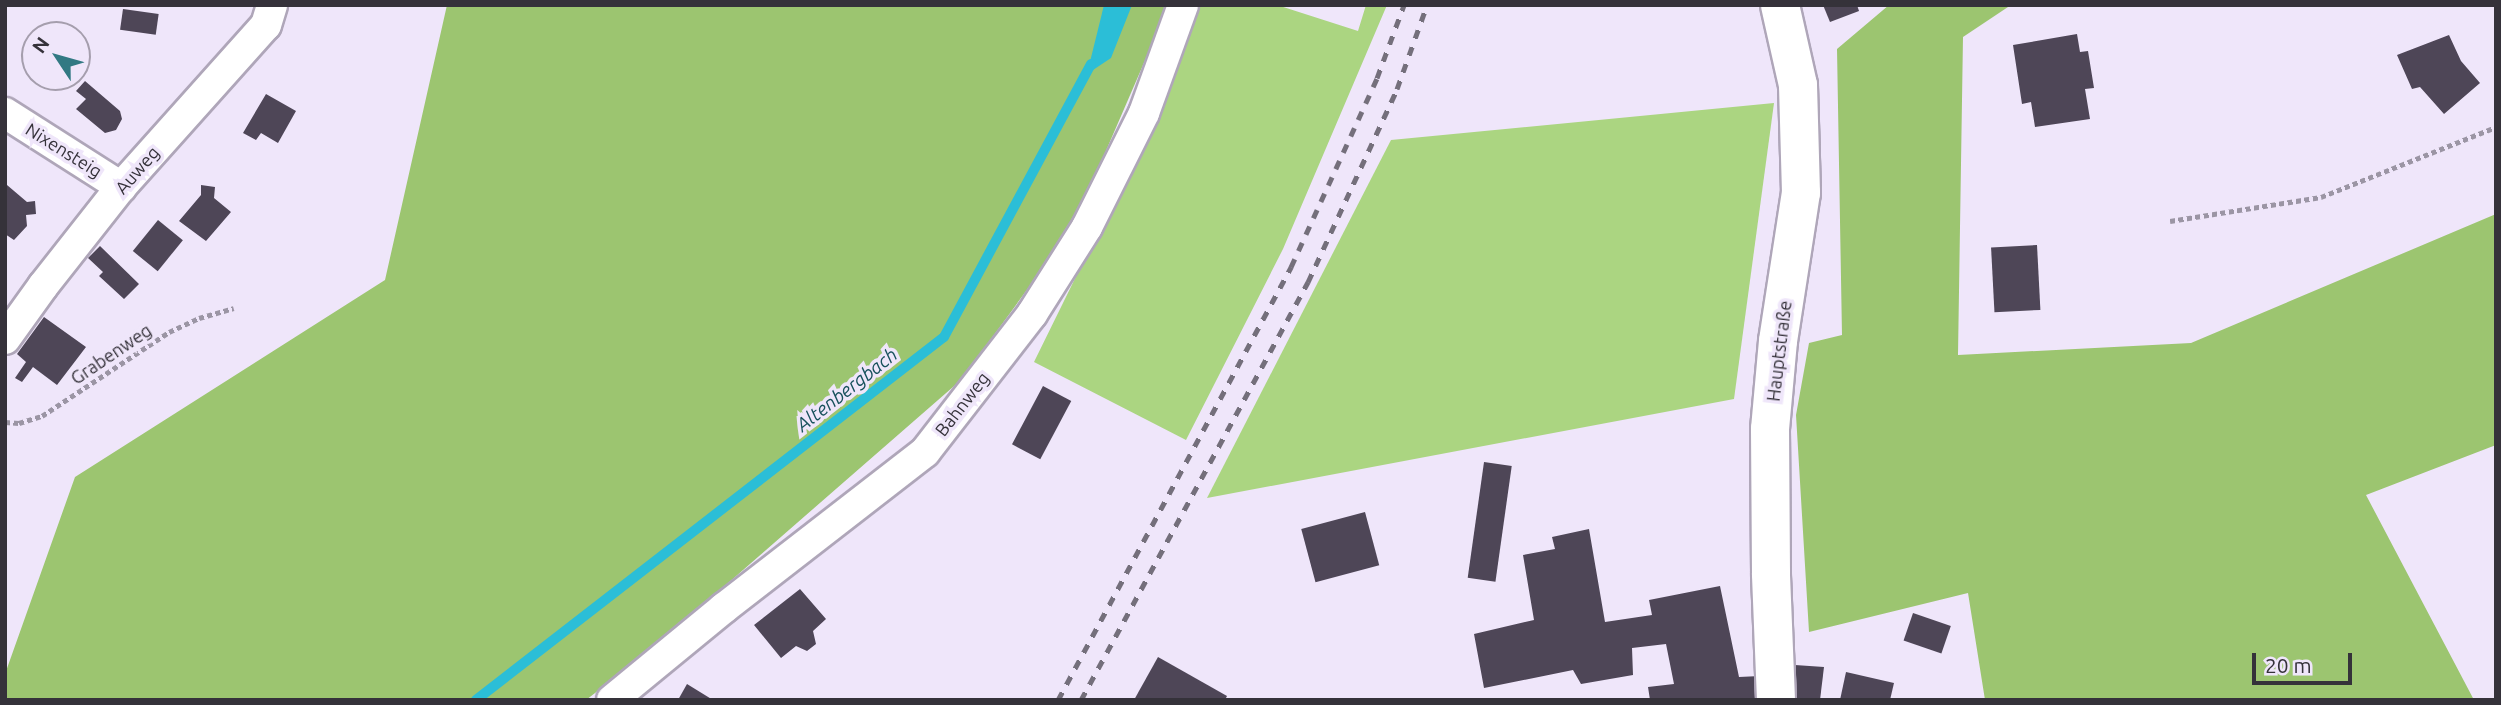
<!DOCTYPE html>
<meta charset="utf-8">
<style>
body{margin:0}
#map{position:relative;width:2501px;height:705px;overflow:hidden;background:#efe6fa;font-family:Ubuntu,sans-serif}
div>[style]{position:absolute}
.green>*{inset:0;background:#abd581}
.forest>*{inset:0;background:#9cc570}
.water>*{inset:0;background:#2bbed7}
.stream>*{height:10px;margin:-5px;padding:0 5px;transform-origin:5px;border-radius:5px;background:#2bbed7}
.building>*{inset:0;background:#4e4657;transform-origin:0 0}
.path>*{height:4.5px;margin-top:-2.25px;transform-origin:0;background:repeating-linear-gradient(90deg,#9b95a4 0 5px,transparent 0 8.5px)}
.roads{filter:drop-shadow(2px 0 #afa6b9) drop-shadow(-2px 0 #afa6b9) drop-shadow(0 2px #afa6b9) drop-shadow(0 -2px #afa6b9)}
.street>*{height:30px;margin:-15px;padding:0 15px;transform-origin:15px;border-radius:15px;background:#fff}
.secondary>*{height:38px;margin:-19px;padding:0 19px;transform-origin:19px;border-radius:19px;background:#fff}
.rail>*{height:5px;margin-top:-2.5px;transform-origin:0;background:repeating-linear-gradient(90deg,#746f7b 0 9px,transparent 0 18px)}
span{translate:-50% -50%;white-space:nowrap;text-align:center;line-height:1.15;-webkit-text-stroke:7px #efe6fa;paint-order:stroke}
.street-label{font-size:18px;color:#35323a}
.water-label{font-size:19px;color:#17515c;font-style:italic}
.frame{position:absolute;inset:0;border:7px solid #35323a;pointer-events:none}
.north{position:absolute;left:21px;top:21px;width:70px;height:70px;box-sizing:border-box;background:#efe6fa;border:2px solid #a59ead;border-radius:50%;rotate:306deg;font-size:19px;font-weight:700;line-height:28px;text-align:center;color:#35323a}
.north::after{content:'';display:block;margin:auto;width:24px;height:32px;background:#327983;clip-path:polygon(50% 0,100% 100%,50% 72%,0 100%)}
.scale{position:absolute;left:2252px;top:653px;width:100px;height:32px;box-sizing:border-box;border:4px solid #35323a;border-top:0;padding-left:9px;font-size:21px;line-height:24px;white-space:nowrap;color:#35323a;-webkit-text-stroke:5px #efe6fa;paint-order:stroke}
</style>
<div id="map">
<div class="green">
<i style="clip-path:polygon(1196px 5px,1277px 5px,1358px 31px,1366px 5px,1387px 5px,1283px 249px,1186px 440px,1034px 362px,1150px 126px)"></i>
<i style="clip-path:polygon(1774px 103px,1734px 399px,1207px 498px,1391px 140px)"></i>
</div>
<div class="forest">
<i style="clip-path:polygon(447px 5px,1169px 5px,1073px 227px,961px 380px,657px 645px,586px 700px,5px 700px,5px 674px,75px 477px,385px 280px)"></i>
<i style="clip-path:polygon(1889px 5px,2011px 5px,1963px 37px,1958px 355px,2191px 343px,2496px 214px,2496px 445px,2366px 495px,2474px 700px,1985px 700px,1968px 593px,1809px 632px,1796px 415px,1809px 343px,1842px 335px,1837px 49px)"></i>
</div>
<div class="water">
<i style="clip-path:polygon(1104px 5px,1132px 5px,1111px 58px,1087px 74px)"></i>
</div>
<div class="stream">
<i style="left:476px;top:700px;width:592px;rotate:-37.8deg"></i>
<i style="left:944px;top:337px;width:310px;rotate:-61.7deg"></i>
</div>
<div class="building">
<i style="clip-path:polygon(1823px 5px,1857px 5px,1859px 11px,1830px 22px)"></i>
<i style="left:123px;top:9px;width:36px;height:21px;rotate:8deg"></i>
<i style="clip-path:polygon(2077px 34px,2080px 52px,2088px 51px,2094px 88px,2085px 89px,2090px 119px,2035px 127px,2031px 102px,2022px 104px,2013px 45px)"></i>
<i style="clip-path:polygon(2449px 35px,2461px 61px,2480px 83px,2444px 114px,2420px 87px,2412px 89px,2397px 55px)"></i>
<i style="clip-path:polygon(85px 81px,120px 111px,122px 119px,116px 130px,105px 133px,76px 109px,86px 99px,76px 91px)"></i>
<i style="clip-path:polygon(266px 94px,296px 111px,278px 143px,261px 133px,256px 140px,243px 133px)"></i>
<i style="clip-path:polygon(7px 185px,27px 202px,35px 201px,36px 214px,26px 215px,27px 226px,14px 240px,5px 234px)"></i>
<i style="clip-path:polygon(201px 185px,215px 187px,214px 198px,231px 212px,206px 241px,179px 221px,201px 195px)"></i>
<i style="left:158px;top:220px;width:32px;height:40px;rotate:39deg"></i>
<i style="left:2037px;top:245px;width:65px;height:46px;rotate:87deg"></i>
<i style="clip-path:polygon(100px 246px,139px 284px,124px 299px,99px 276px,103px 272px,88px 258px)"></i>
<i style="clip-path:polygon(44px 317px,86px 347px,57px 385px,33px 367px,22px 382px,15px 378px,26px 362px,17px 354px)"></i>
<i style="left:1043px;top:386px;width:32px;height:66px;rotate:28deg"></i>
<i style="left:1484px;top:462px;width:28px;height:117px;rotate:8deg"></i>
<i style="left:1365px;top:512px;width:55px;height:66px;rotate:75deg"></i>
<i style="clip-path:polygon(1589px 529px,1605px 622px,1652px 615px,1649px 600px,1720px 586px,1739px 677px,1760px 676px,1760px 700px,1650px 700px,1648px 687px,1674px 684px,1666px 644px,1632px 648px,1633px 675px,1581px 684px,1573px 670px,1484px 688px,1474px 634px,1534px 620px,1523px 555px,1555px 549px,1552px 537px)"></i>
<i style="clip-path:polygon(800px 589px,826px 619px,813px 631px,816px 644px,807px 651px,796px 646px,781px 658px,754px 625px)"></i>
<i style="left:1913px;top:613px;width:40px;height:29px;rotate:19deg"></i>
<i style="clip-path:polygon(1158px 657px,1227px 696px,1225px 700px,1134px 700px)"></i>
<i style="clip-path:polygon(1795px 665px,1824px 667px,1820px 700px,1795px 700px)"></i>
<i style="clip-path:polygon(1846px 672px,1894px 683px,1890px 700px,1840px 700px)"></i>
<i style="clip-path:polygon(687px 684px,713px 700px,678px 700px)"></i>
</div>
<div class="path">
<i style="left:2170px;top:221px;width:153px;rotate:-9deg"></i>
<i style="left:2321px;top:197px;width:188px;rotate:-21.8deg"></i>
<i style="left:5px;top:422px;width:14px;rotate:4deg"></i>
<i style="left:19px;top:423px;width:24px;rotate:-17deg"></i>
<i style="left:42px;top:416px;width:152px;rotate:-33.5deg"></i>
<i style="left:169px;top:332px;width:33px;rotate:-25deg"></i>
<i style="left:199px;top:318px;width:36px;rotate:-16deg"></i>
</div>
<div class="roads">
<div class="street">
<i style="left:5px;top:113px;width:138px;rotate:32.5deg"></i>
<i style="left:5px;top:339px;width:65px;rotate:-54.4deg"></i>
<i style="left:43px;top:286px;width:126px;rotate:-51.8deg"></i>
<i style="left:121px;top:187px;width:217px;rotate:-48.2deg"></i>
<i style="left:266px;top:25px;width:21px;rotate:-73deg"></i>
<i style="left:612px;top:700px;width:145px;rotate:-39.4deg"></i>
<i style="left:724px;top:608px;width:254px;rotate:-37.8deg"></i>
<i style="left:925px;top:452px;width:175px;rotate:-52.2deg"></i>
<i style="left:1032px;top:314px;width:103px;rotate:-57.7deg"></i>
<i style="left:1087px;top:227px;width:127px;rotate:-63.4deg"></i>
<i style="left:1144px;top:113px;width:115px;rotate:-70.1deg"></i>
</div>
<div class="secondary">
<i style="left:1776px;top:700px;width:127px;rotate:-92.3deg"></i>
<i style="left:1771px;top:573px;width:144px;rotate:-90.4deg"></i>
<i style="left:1770px;top:429px;width:88px;rotate:-84.8deg"></i>
<i style="left:1778px;top:341px;width:150px;rotate:-81.2deg"></i>
<i style="left:1801px;top:193px;width:108px;rotate:-91.6deg"></i>
<i style="left:1798px;top:85px;width:82px;rotate:-102.7deg"></i>
</div>
</div>
<div class="rail">
<i style="left:1058px;top:700px;width:492px;rotate:-61.7deg"></i>
<i style="left:1291px;top:267px;width:208px;rotate:-65.5deg"></i>
<i style="left:1377px;top:78px;width:78px;rotate:-69.7deg"></i>
<i style="left:1081px;top:700px;width:476px;rotate:-61.5deg"></i>
<i style="left:1308px;top:282px;width:213px;rotate:-65.2deg"></i>
<i style="left:1397px;top:89px;width:89px;rotate:-70.3deg"></i>
</div>
<div class="street-label">
<span style="left:64px;top:150px;rotate:32deg">Nixensteig</span>
<span style="left:137px;top:170px;rotate:-49deg">Auweg</span>
<span style="left:1779px;top:351px;rotate:-83deg">Hauptstraße</span>
<span style="left:111px;top:354px;rotate:-34deg">Grabenweg</span>
<span style="left:962px;top:404px;rotate:-52deg">Bahnweg</span>
</div>
<div class="water-label">
<span style="left:847px;top:390px;rotate:-38deg">Altenbergbach</span>
</div>
<div class="frame"></div>
<div class="north">N</div>
<div class="scale">20 m</div>
</div>
